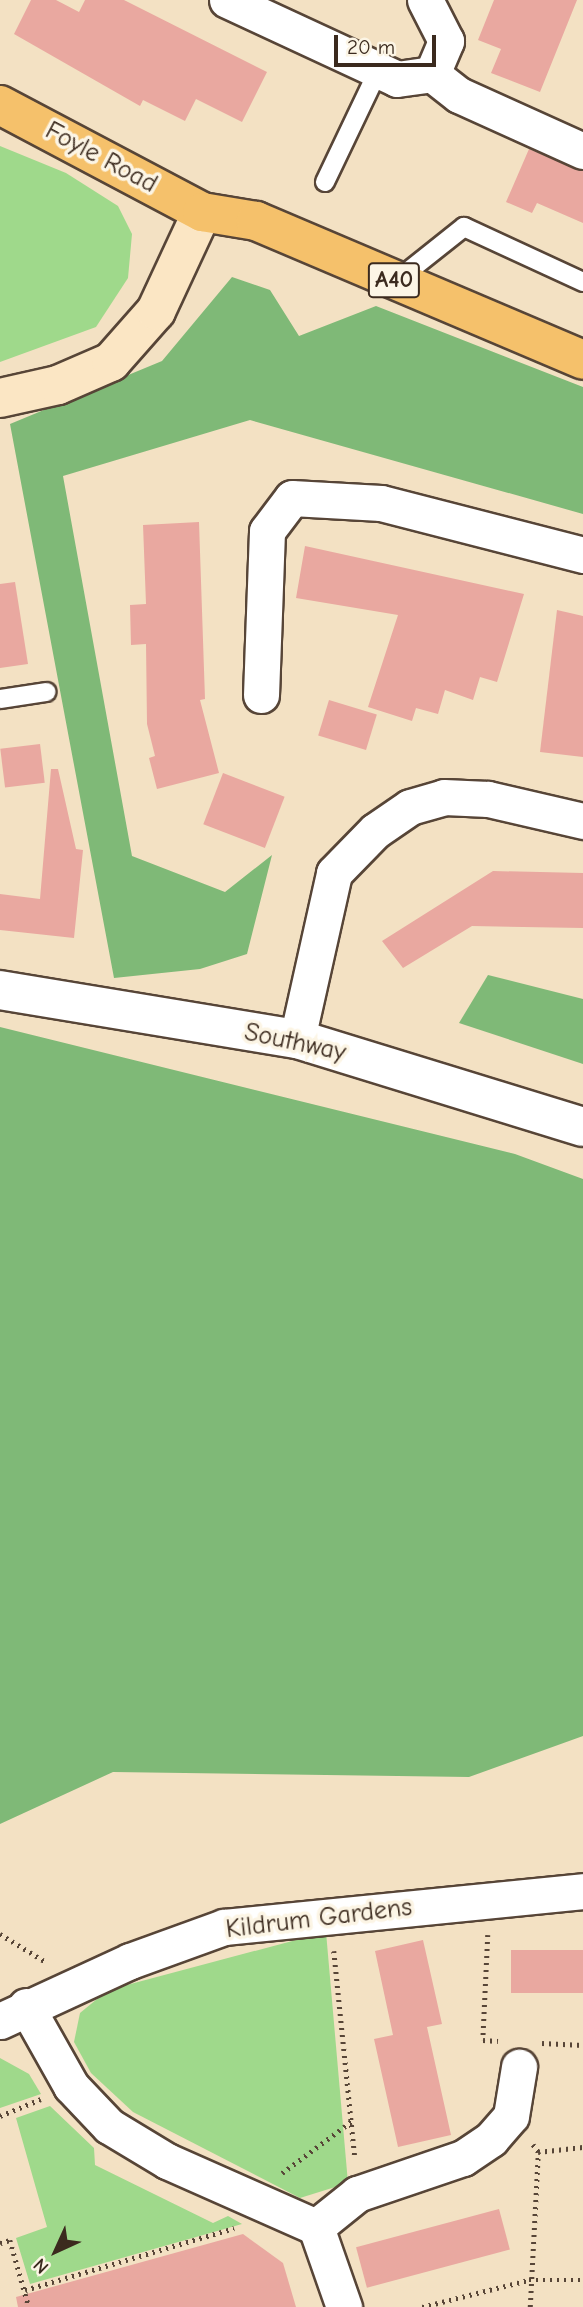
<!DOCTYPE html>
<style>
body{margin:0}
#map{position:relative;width:583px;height:2307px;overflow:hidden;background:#f3e1c3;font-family:"Comic Neue",sans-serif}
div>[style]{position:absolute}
.green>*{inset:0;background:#9fd98b}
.forest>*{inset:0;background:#7fb977}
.building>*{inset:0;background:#e9a8a0;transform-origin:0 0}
.path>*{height:4.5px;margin-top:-2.25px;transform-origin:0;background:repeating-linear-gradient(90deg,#574537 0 2px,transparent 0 7px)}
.roads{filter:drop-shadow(2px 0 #574537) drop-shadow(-2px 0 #574537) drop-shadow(0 2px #574537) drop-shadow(0 -2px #574537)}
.service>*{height:18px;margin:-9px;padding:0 9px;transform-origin:9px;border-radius:9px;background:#fff}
.minor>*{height:35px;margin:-17.5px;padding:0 17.5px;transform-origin:17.5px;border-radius:17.5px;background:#fff}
.tertiary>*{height:38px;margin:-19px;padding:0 19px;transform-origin:19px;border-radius:19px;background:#fff}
.secondary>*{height:38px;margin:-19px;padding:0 19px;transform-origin:19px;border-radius:19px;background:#fbe6c4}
.primary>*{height:38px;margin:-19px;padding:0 19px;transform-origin:19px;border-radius:19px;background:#f5c16b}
span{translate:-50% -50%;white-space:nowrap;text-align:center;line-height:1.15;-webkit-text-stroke:7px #fcf5e5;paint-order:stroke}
.shield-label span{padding:2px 5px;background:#fcf5e5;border:2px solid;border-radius:5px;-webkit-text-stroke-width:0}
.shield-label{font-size:24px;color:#3b2a1e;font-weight:700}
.street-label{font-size:26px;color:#3b2a1e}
.north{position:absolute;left:21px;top:2216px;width:70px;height:70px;-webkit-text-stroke:5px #fcf5e5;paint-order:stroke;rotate:225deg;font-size:19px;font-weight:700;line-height:28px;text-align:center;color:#3b2a1e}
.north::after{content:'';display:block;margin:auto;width:24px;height:32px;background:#3b2a1e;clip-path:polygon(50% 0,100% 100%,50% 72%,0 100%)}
.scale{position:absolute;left:334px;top:35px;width:102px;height:32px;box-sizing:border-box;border:4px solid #3b2a1e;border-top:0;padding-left:9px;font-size:21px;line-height:24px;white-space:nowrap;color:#3b2a1e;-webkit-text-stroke:5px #fcf5e5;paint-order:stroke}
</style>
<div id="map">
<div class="green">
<i style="clip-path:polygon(0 146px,66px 173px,118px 206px,132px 234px,128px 278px,96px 327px,0 362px)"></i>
<i style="clip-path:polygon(326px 1932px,348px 2183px,300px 2198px,133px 2112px,91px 2073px,74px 2042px,80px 2013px,108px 1990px)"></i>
<i style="clip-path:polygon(0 2058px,29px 2074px,41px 2094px,0 2108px)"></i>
<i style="clip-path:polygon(50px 2106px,94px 2148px,95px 2165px,213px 2223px,228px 2216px,242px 2224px,30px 2284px,16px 2238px,47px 2227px,16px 2118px)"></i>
</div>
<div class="forest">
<i style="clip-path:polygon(232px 277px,270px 290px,299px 336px,376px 306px,583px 387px,583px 514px,250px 420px,63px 476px,132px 856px,225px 892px,272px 855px,247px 954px,200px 969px,114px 978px,10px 424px,162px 361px)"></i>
<i style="clip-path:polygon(488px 975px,583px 999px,583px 1064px,459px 1023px)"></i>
<i style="clip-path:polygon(0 1027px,515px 1154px,583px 1179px,583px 1736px,469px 1777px,113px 1772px,0 1824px)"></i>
</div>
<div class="building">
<i style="clip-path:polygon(31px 0,56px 0,79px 12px,85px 0,124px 0,267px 72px,242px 122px,196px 99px,185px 121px,143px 100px,140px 106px,14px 34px)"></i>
<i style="clip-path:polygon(494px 0,577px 0,540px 92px,491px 73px,501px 49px,478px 40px)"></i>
<i style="clip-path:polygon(529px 149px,583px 171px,583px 223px,537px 203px,532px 213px,506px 202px)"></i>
<i style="clip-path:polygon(199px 522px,205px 699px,200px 700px,219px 773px,157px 789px,149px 758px,155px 756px,147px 724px,146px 644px,131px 645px,130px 605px,146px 604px,143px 525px)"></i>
<i style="clip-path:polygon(305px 546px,524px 594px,497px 682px,480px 677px,473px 700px,445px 690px,438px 714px,416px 708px,412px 721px,368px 707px,398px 615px,296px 598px)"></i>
<i style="clip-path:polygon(15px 582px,28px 664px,0 668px,0 584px)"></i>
<i style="clip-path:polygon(557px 610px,583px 616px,583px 757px,540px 752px)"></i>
<i style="left:329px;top:700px;width:50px;height:37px;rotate:17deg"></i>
<i style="left:40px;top:744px;width:39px;height:40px;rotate:83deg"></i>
<i style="clip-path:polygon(51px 769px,58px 769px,76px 849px,83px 850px,74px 938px,0 930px,0 894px,40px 899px)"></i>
<i style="left:223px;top:773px;width:66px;height:55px;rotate:21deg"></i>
<i style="clip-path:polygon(493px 871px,583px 873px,583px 928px,472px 926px,403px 968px,382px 941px)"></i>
<i style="clip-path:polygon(423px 1940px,442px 2024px,427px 2027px,451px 2135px,398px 2147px,374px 2039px,393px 2035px,375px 1951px)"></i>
<i style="left:511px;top:1950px;width:72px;height:43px"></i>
<i style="left:499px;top:2209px;width:42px;height:148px;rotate:75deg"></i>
<i style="clip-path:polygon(243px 2234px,283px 2263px,296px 2307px,18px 2307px,16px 2297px)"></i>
</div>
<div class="path">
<i style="left:0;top:1934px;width:54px;rotate:31.3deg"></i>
<i style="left:488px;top:1935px;width:105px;rotate:92.7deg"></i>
<i style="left:483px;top:2040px;width:15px;rotate:4deg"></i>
<i style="left:334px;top:1951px;width:208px;rotate:84.2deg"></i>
<i style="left:542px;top:2043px;width:41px;rotate:2.8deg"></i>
<i style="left:0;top:2116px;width:44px;rotate:-22.5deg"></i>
<i style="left:538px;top:2152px;width:45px;rotate:-6.3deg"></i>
<i style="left:282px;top:2173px;width:87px;rotate:-36.6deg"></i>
<i style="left:0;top:2243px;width:10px;rotate:-17deg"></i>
<i style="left:10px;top:2240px;width:70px;rotate:74.2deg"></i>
<i style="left:25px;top:2290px;width:218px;rotate:-16.5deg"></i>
<i style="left:422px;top:2307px;width:110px;rotate:-14.2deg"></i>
<i style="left:529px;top:2280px;width:54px"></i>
<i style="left:530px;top:2307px;width:155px;rotate:-87deg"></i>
<i style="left:538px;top:2152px;width:9px;rotate:-126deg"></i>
</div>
<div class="roads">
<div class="service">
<i style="left:325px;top:182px;width:121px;rotate:-64.5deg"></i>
<i style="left:396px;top:281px;width:87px;rotate:-38.5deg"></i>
<i style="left:464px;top:227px;width:131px;rotate:24.8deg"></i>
<i style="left:0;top:699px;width:47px;rotate:-8.7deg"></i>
</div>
<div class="minor">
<i style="left:227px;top:0;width:187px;rotate:24.9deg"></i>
<i style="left:397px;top:79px;width:35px;rotate:-8deg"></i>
<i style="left:432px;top:74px;width:36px;rotate:-67deg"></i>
<i style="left:446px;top:41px;width:46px;rotate:-117.1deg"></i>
<i style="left:432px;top:74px;width:34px;rotate:38deg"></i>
<i style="left:459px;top:95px;width:136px;rotate:24.3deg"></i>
<i style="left:261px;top:695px;width:164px;rotate:-87.9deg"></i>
<i style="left:267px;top:531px;width:41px;rotate:-52.9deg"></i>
<i style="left:292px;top:498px;width:89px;rotate:3.2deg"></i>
<i style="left:381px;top:503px;width:209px;rotate:14.4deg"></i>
<i style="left:297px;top:1039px;width:170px;rotate:-77.4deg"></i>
<i style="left:334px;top:873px;width:59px;rotate:-45.7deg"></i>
<i style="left:375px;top:831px;width:42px;rotate:-34.4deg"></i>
<i style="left:410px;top:807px;width:35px;rotate:-16deg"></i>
<i style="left:444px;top:797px;width:44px;rotate:2.6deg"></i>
<i style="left:488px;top:799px;width:98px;rotate:13deg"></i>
<i style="left:26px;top:2006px;width:92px;rotate:60.6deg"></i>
<i style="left:71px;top:2086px;width:55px;rotate:46.5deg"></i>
<i style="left:109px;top:2126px;width:68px;rotate:31.1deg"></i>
<i style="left:167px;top:2161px;width:163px;rotate:23.9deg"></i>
<i style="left:316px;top:2227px;width:53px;rotate:-38.8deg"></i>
<i style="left:357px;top:2194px;width:112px;rotate:-18.8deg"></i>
<i style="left:463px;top:2158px;width:34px;rotate:-34deg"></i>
<i style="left:491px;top:2139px;width:30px;rotate:-49deg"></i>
<i style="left:511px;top:2116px;width:50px;rotate:-80.7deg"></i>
<i style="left:0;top:2021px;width:143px;rotate:-24.8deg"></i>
<i style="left:130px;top:1961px;width:100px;rotate:-19.9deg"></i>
<i style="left:224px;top:1927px;width:361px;rotate:-5.7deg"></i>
<i style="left:316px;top:2227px;width:85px;rotate:70.7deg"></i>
</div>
<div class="tertiary">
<i style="left:0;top:990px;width:301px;rotate:9.4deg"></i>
<i style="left:297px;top:1039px;width:299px;rotate:17.1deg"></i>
</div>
<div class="secondary">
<i style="left:0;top:398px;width:59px;rotate:-12.6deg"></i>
<i style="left:58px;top:385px;width:58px;rotate:-23.5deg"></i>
<i style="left:111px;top:362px;width:68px;rotate:-48.6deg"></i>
<i style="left:156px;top:311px;width:109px;rotate:-65.1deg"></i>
</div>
<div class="primary">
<i style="left:0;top:105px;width:229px;rotate:27.9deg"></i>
<i style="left:202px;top:212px;width:55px;rotate:9.5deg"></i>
<i style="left:256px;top:221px;width:355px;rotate:23deg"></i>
</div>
</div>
<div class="shield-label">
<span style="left:394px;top:280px">A40</span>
</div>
<div class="street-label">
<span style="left:101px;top:158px;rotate:28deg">Foyle Road</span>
<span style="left:295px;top:1043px;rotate:12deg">Southway</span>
<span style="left:319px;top:1919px;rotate:-7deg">Kildrum Gardens</span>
</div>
<div class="north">N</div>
<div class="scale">20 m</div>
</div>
